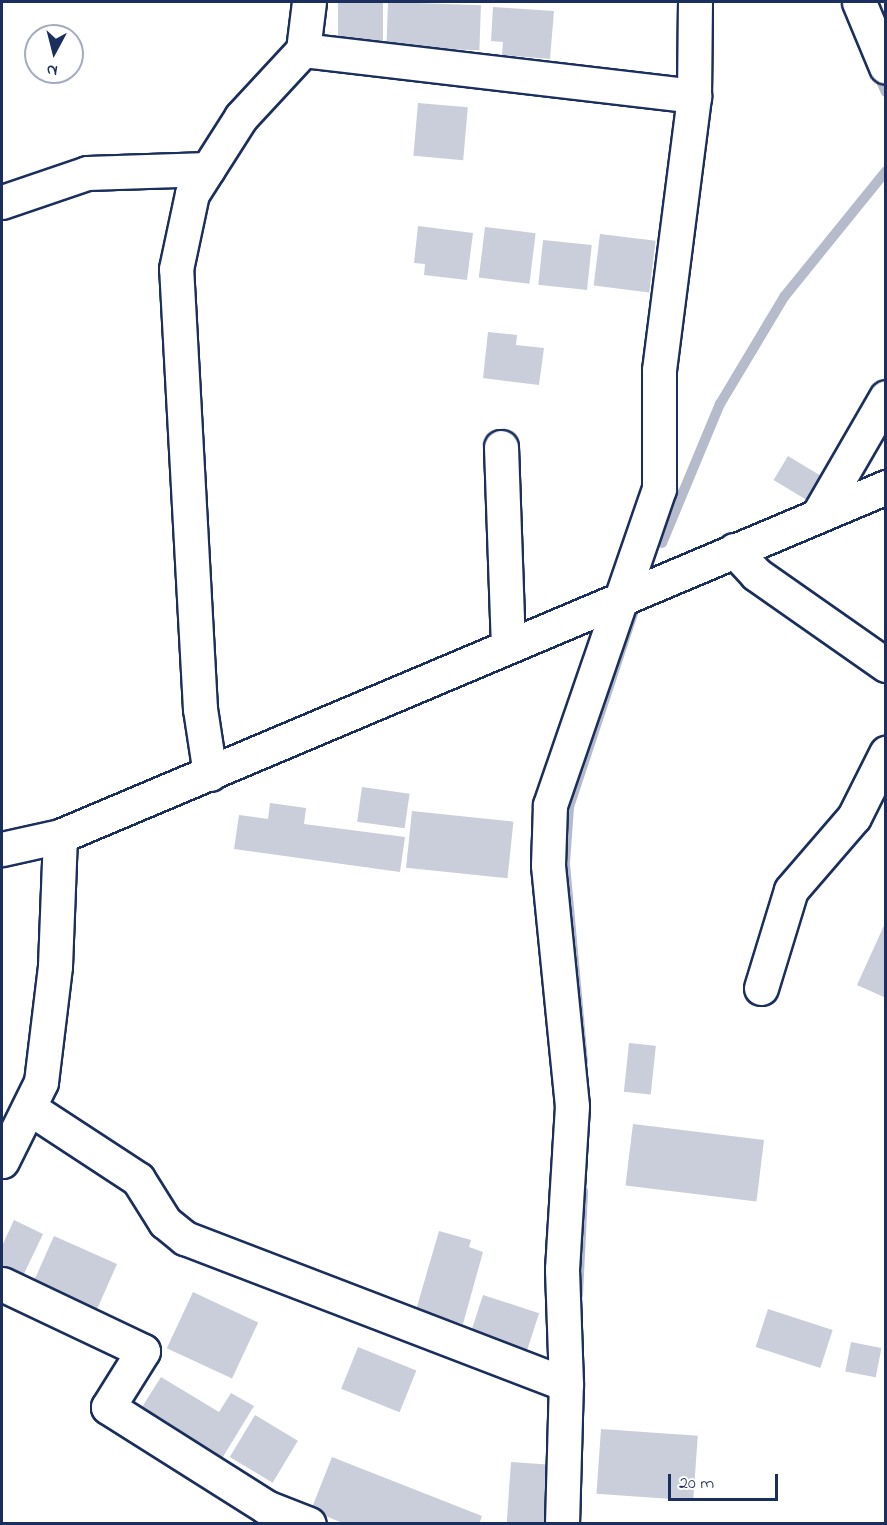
<!DOCTYPE html>
<style>
body{margin:0}
#map{position:relative;width:887px;height:1525px;overflow:hidden;background:#fff;font-family:"Indie Flower",sans-serif}
div>[style]{position:absolute}
.stream>*{height:10px;margin:-5px;padding:0 5px;transform-origin:5px;border-radius:5px;background:#b5bbca}
.building>*{inset:0;background:#caceda;transform-origin:0 0}
.roads{filter:drop-shadow(2px 0 #1b2f5e) drop-shadow(-2px 0 #1b2f5e) drop-shadow(0 2px #1b2f5e) drop-shadow(0 -2px #1b2f5e)}
.street>*{height:33px;margin:-16.5px;padding:0 16.5px;transform-origin:16.5px;border-radius:16.5px;background:#fff}
span{translate:-50% -50%;white-space:nowrap;text-align:center;line-height:1.15;-webkit-text-stroke:4.5px #fff;paint-order:stroke}
.frame{position:absolute;inset:0;border:3px solid #1b2f5e;pointer-events:none}
.north{position:absolute;left:24px;top:24px;width:60px;height:60px;box-sizing:border-box;background:#fff;border:2px solid #a4acbf;border-radius:50%;rotate:187deg;font-size:16px;font-weight:700;line-height:24px;text-align:center;color:#1b2f5e}
.north::after{content:'';display:block;margin:auto;width:21px;height:27px;background:#1b2f5e;clip-path:polygon(50% 0,100% 100%,50% 72%,0 100%)}
.scale{position:absolute;left:668px;top:1474px;width:110px;height:27px;box-sizing:border-box;border:3px solid #1b2f5e;border-top:0;padding-left:8px;font-size:18px;line-height:21px;white-space:nowrap;color:#1b2f5e;-webkit-text-stroke:4px #fff;paint-order:stroke}
</style>
<div id="map">
<div class="stream">
<i style="left:876px;top:70px;width:24px;rotate:66deg"></i>
<i style="left:662px;top:543px;width:151px;rotate:-67.4deg"></i>
<i style="left:720px;top:404px;width:125px;rotate:-59.1deg"></i>
<i style="left:784px;top:297px;width:162px;rotate:-51deg"></i>
<i style="left:583px;top:1062px;width:200px;rotate:-95.2deg"></i>
<i style="left:565px;top:863px;width:56px;rotate:-85.9deg"></i>
<i style="left:569px;top:807px;width:203px;rotate:-71.7deg"></i>
<i style="left:578px;top:1295px;width:104px;rotate:-87.2deg"></i>
</div>
<div class="building">
<i style="left:338px;top:2px;width:45px;height:40px"></i>
<i style="left:388px;top:2px;width:93px;height:45px;rotate:2deg"></i>
<i style="clip-path:polygon(493px 7px,554px 11px,550px 59px,502px 55px,503px 42px,491px 41px)"></i>
<i style="left:418px;top:103px;width:50px;height:53px;rotate:5deg"></i>
<i style="clip-path:polygon(418px 226px,473px 233px,467px 280px,424px 275px,425px 264px,414px 263px)"></i>
<i style="left:485px;top:227px;width:51px;height:51px;rotate:7deg"></i>
<i style="left:600px;top:234px;width:56px;height:52px;rotate:7deg"></i>
<i style="left:543px;top:240px;width:49px;height:45px;rotate:6deg"></i>
<i style="clip-path:polygon(488px 332px,517px 335px,516px 345px,544px 348px,539px 385px,483px 378px)"></i>
<i style="left:788px;top:456px;width:45px;height:28px;rotate:31deg"></i>
<i style="left:362px;top:787px;width:48px;height:35px;rotate:8deg"></i>
<i style="clip-path:polygon(270px 803px,306px 808px,304px 824px,405px 837px,400px 872px,234px 849px,239px 815px,268px 819px)"></i>
<i style="left:412px;top:811px;width:102px;height:57px;rotate:6deg"></i>
<i style="clip-path:polygon(886px 921px,886px 998px,857px 985px)"></i>
<i style="left:629px;top:1043px;width:27px;height:49px;rotate:6deg"></i>
<i style="left:633px;top:1124px;width:132px;height:62px;rotate:7deg"></i>
<i style="clip-path:polygon(14px 1220px,43px 1234px,22px 1278px,2px 1268px,2px 1246px)"></i>
<i style="clip-path:polygon(439px 1231px,471px 1240px,469px 1247px,483px 1252px,463px 1324px,416px 1310px)"></i>
<i style="left:54px;top:1236px;width:69px;height:51px;rotate:24deg"></i>
<i style="left:193px;top:1292px;width:72px;height:62px;rotate:25deg"></i>
<i style="left:483px;top:1295px;width:59px;height:39px;rotate:18deg"></i>
<i style="left:768px;top:1309px;width:68px;height:40px;rotate:18deg"></i>
<i style="left:851px;top:1342px;width:31px;height:30px;rotate:11deg"></i>
<i style="left:358px;top:1347px;width:63px;height:45px;rotate:22deg"></i>
<i style="clip-path:polygon(161px 1377px,219px 1412px,231px 1393px,254px 1406px,218px 1465px,137px 1415px)"></i>
<i style="left:255px;top:1415px;width:50px;height:49px;rotate:31deg"></i>
<i style="left:601px;top:1429px;width:97px;height:65px;rotate:4deg"></i>
<i style="clip-path:polygon(332px 1457px,482px 1516px,479px 1524px,345px 1524px,311px 1510px)"></i>
<i style="left:511px;top:1462px;width:44px;height:62px;rotate:4deg"></i>
</div>
<div class="roads">
<div class="street">
<i style="left:859px;top:2px;width:70px;rotate:67.4deg"></i>
<i style="left:303px;top:50px;width:394px;rotate:6.7deg"></i>
<i style="left:2px;top:202px;width:90px;rotate:-18.8deg"></i>
<i style="left:87px;top:173px;width:121px;rotate:-1.9deg"></i>
<i style="left:501px;top:447px;width:199px;rotate:88deg"></i>
<i style="left:818px;top:515px;width:136px;rotate:-60deg"></i>
<i style="left:734px;top:550px;width:33px;rotate:47deg"></i>
<i style="left:756px;top:574px;width:159px;rotate:35deg"></i>
<i style="left:210px;top:774px;width:66px;rotate:-98.7deg"></i>
<i style="left:200px;top:709px;width:441px;rotate:-93.1deg"></i>
<i style="left:176px;top:269px;width:77px;rotate:-78deg"></i>
<i style="left:192px;top:194px;width:91px;rotate:-57.5deg"></i>
<i style="left:241px;top:117px;width:91px;rotate:-47.2deg"></i>
<i style="left:303px;top:50px;width:48px;rotate:-82.9deg"></i>
<i style="left:2px;top:849px;width:59px;rotate:-12.6deg"></i>
<i style="left:60px;top:836px;width:897px;rotate:-22.9deg"></i>
<i style="left:761px;top:988px;width:102px;rotate:-73deg"></i>
<i style="left:791px;top:890px;width:96px;rotate:-49.2deg"></i>
<i style="left:854px;top:817px;width:72px;rotate:-63.4deg"></i>
<i style="left:31px;top:1109px;width:128px;rotate:33.2deg"></i>
<i style="left:138px;top:1179px;width:51px;rotate:57.9deg"></i>
<i style="left:165px;top:1222px;width:26px;rotate:39deg"></i>
<i style="left:185px;top:1238px;width:408px;rotate:21deg"></i>
<i style="left:2px;top:1161px;width:88px;rotate:-63.7deg"></i>
<i style="left:41px;top:1082px;width:117px;rotate:-83.1deg"></i>
<i style="left:55px;top:966px;width:130px;rotate:-87.8deg"></i>
<i style="left:2px;top:1284px;width:156px;rotate:25.4deg"></i>
<i style="left:143px;top:1351px;width:66px;rotate:122deg"></i>
<i style="left:108px;top:1407px;width:187px;rotate:32.3deg"></i>
<i style="left:266px;top:1507px;width:46px;rotate:21.6deg"></i>
<i style="left:562px;top:1524px;width:140px;rotate:-88.4deg"></i>
<i style="left:566px;top:1384px;width:115px;rotate:-92deg"></i>
<i style="left:562px;top:1269px;width:163px;rotate:-86.5deg"></i>
<i style="left:572px;top:1106px;width:242px;rotate:-95.7deg"></i>
<i style="left:548px;top:865px;width:60px;rotate:-88.1deg"></i>
<i style="left:550px;top:805px;width:334px;rotate:-71deg"></i>
<i style="left:659px;top:489px;width:119px;rotate:-90deg"></i>
<i style="left:659px;top:370px;width:276px;rotate:-82.7deg"></i>
<i style="left:694px;top:96px;width:94px;rotate:-89.4deg"></i>
</div>
</div>
<div class="frame"></div>
<div class="north">N</div>
<div class="scale">20 m</div>
</div>
